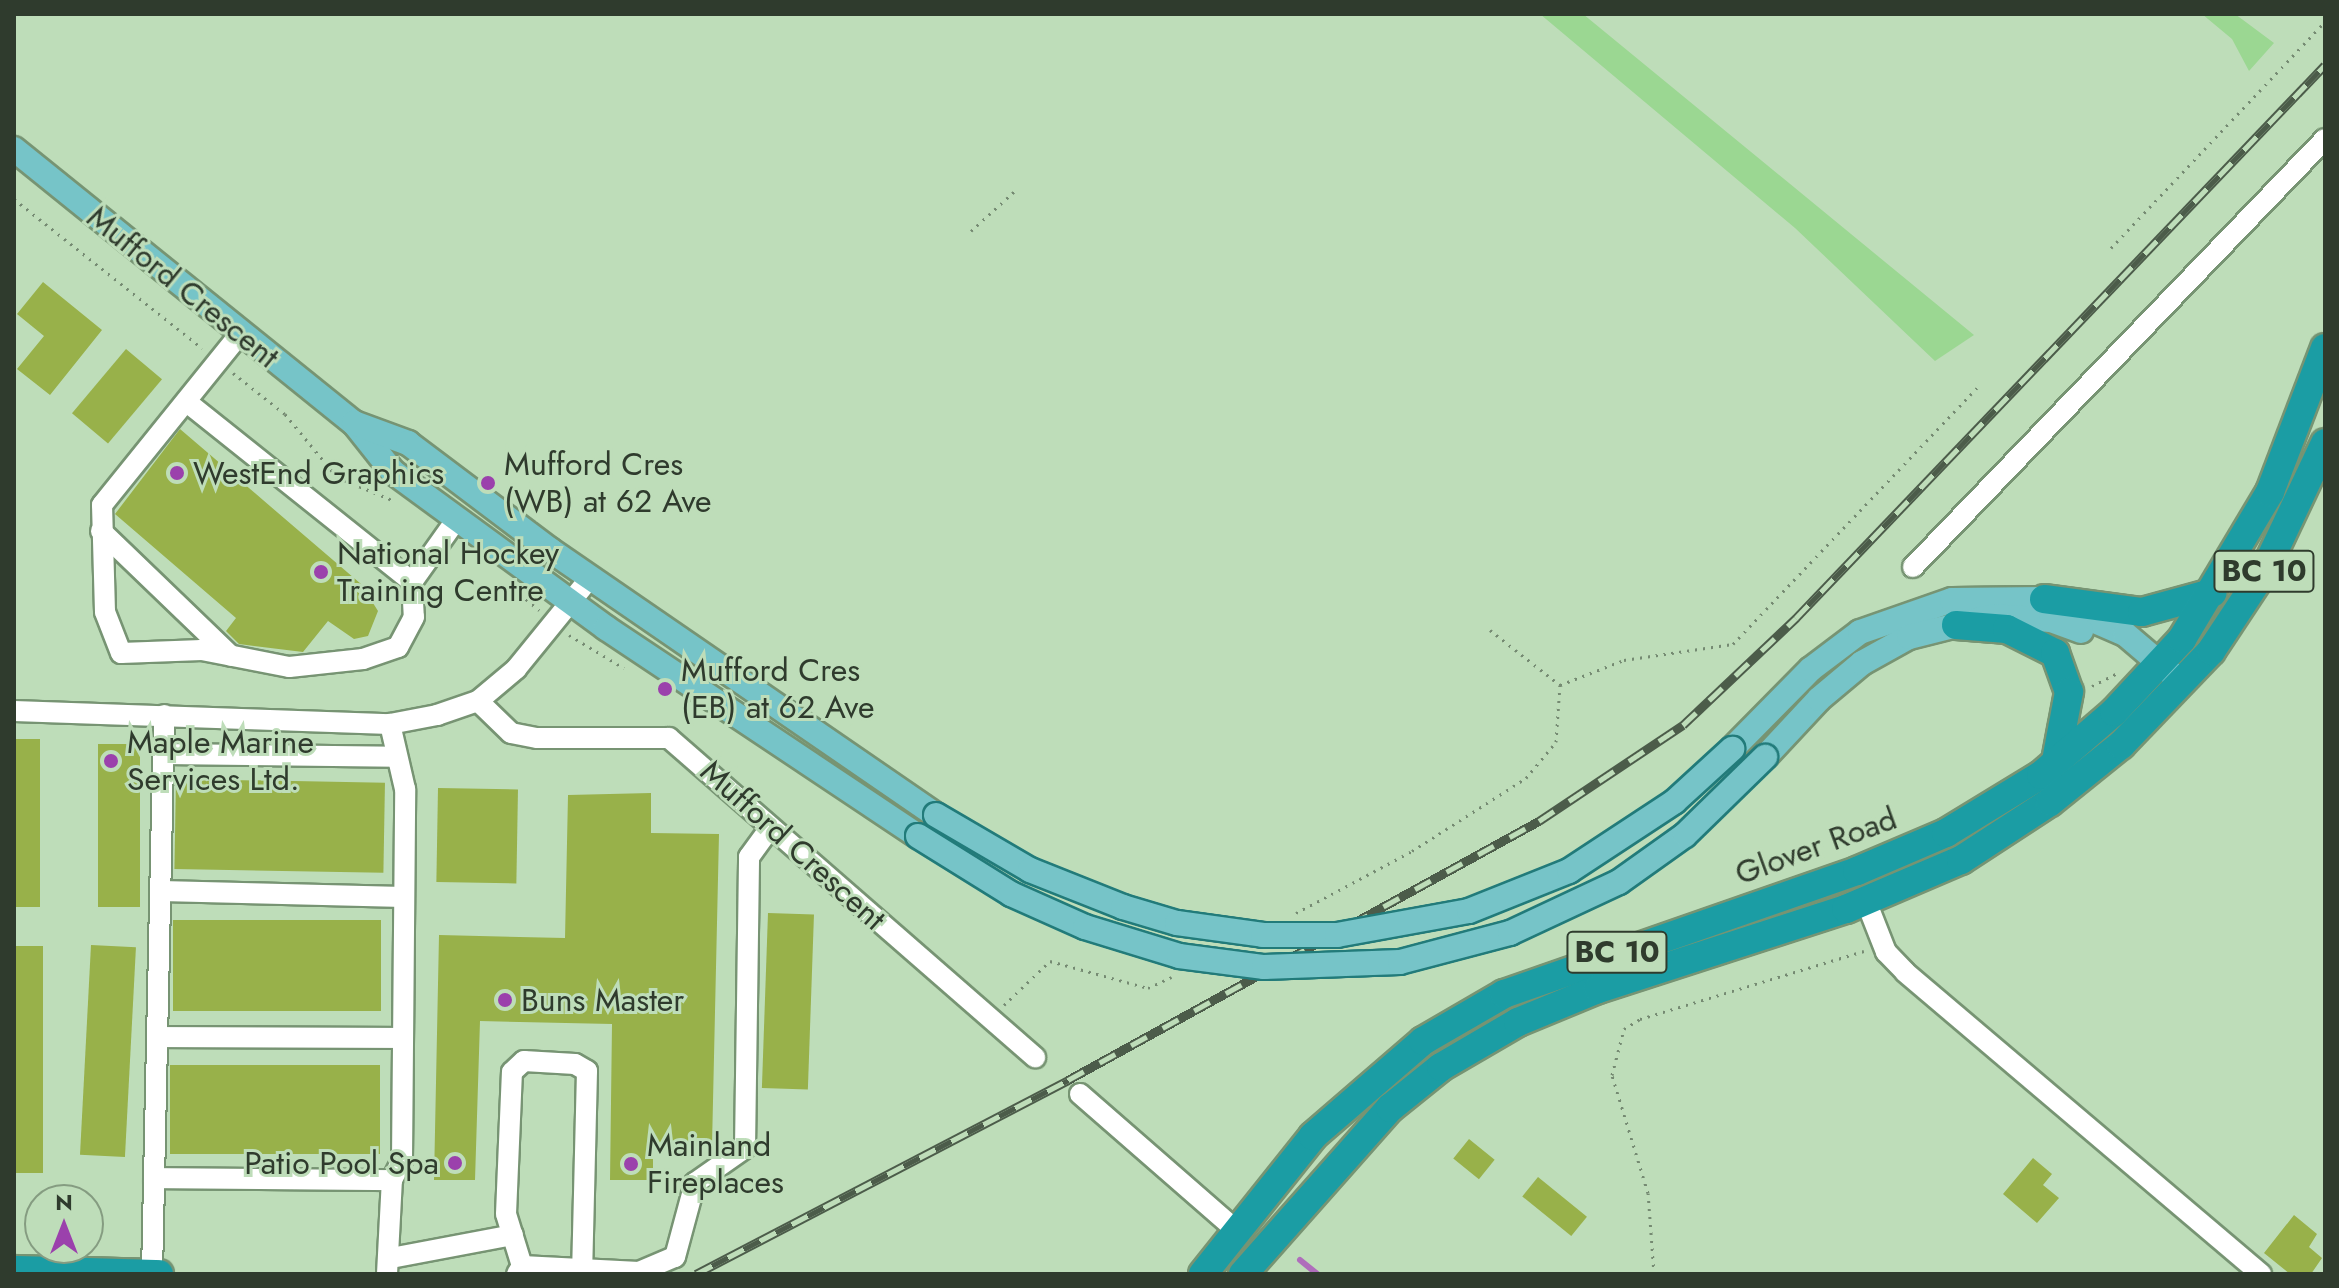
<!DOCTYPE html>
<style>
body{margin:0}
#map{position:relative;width:2339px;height:1288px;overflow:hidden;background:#beddb9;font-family:Jost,sans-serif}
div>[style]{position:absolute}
.green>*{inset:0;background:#9bd792}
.stream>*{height:6px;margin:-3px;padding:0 3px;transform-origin:3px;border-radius:3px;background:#af6ebb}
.building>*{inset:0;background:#98b14a;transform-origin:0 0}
.path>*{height:3px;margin-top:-1.5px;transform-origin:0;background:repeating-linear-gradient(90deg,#758a72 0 2px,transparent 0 8px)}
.roads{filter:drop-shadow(2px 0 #779473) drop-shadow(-2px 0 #779473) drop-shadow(0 2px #779473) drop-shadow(0 -2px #779473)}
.minor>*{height:20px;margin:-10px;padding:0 10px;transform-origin:10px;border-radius:10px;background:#fff}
.major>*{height:24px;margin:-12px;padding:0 12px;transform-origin:12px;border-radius:12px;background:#76c4c8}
.highway>*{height:28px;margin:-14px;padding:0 14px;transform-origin:14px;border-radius:14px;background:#1b9da4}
.rail>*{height:9px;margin-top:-4.5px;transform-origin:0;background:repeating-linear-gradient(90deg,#beddb9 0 18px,#4c5c4a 0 36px);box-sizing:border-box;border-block:2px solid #4c5c4a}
.bridges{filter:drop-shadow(2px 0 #227b7a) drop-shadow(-2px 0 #227b7a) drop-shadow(0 2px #227b7a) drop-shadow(0 -2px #227b7a)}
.major-bridge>*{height:24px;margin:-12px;padding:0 12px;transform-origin:12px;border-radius:12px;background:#76c4c8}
.dots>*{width:22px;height:22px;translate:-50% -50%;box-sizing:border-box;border:4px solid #beddb9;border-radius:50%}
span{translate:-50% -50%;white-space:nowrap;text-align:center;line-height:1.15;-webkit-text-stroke:6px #beddb9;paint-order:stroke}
.shield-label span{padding:2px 6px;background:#beddb9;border:2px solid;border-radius:6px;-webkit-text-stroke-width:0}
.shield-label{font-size:30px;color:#2f3b2d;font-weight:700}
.street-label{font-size:32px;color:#2f3b2d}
.poi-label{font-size:32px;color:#2f3b2d}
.left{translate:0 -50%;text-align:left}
.right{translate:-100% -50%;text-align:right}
.frame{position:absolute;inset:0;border:16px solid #2f3b2d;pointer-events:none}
.north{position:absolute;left:24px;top:1184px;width:80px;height:80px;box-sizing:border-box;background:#beddb9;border:2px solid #859c81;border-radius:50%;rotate:0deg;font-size:22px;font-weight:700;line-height:32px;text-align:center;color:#2f3b2d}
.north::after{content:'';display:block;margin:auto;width:28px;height:36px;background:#9b41ac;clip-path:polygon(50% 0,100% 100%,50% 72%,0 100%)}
</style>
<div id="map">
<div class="green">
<i style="clip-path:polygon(1540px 14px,1583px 14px,1974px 335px,1935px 361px,1795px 228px)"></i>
<i style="clip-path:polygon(2202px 14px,2235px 14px,2274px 43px,2249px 71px,2232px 39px)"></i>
</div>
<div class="stream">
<i style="left:1300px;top:1260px;width:22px;rotate:39deg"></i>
</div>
<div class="building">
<i style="clip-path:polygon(43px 282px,102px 330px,50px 395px,17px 369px,44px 336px,17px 314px)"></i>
<i style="left:126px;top:349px;width:47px;height:84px;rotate:40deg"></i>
<i style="clip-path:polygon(180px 429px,361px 584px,378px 611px,368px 636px,354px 639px,328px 621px,303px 652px,239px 644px,226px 631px,236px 618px,115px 514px)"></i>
<i style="left:14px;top:739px;width:26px;height:168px"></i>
<i style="left:98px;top:744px;width:42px;height:163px"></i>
<i style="left:176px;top:779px;width:209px;height:90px;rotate:1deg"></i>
<i style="left:438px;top:788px;width:80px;height:94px;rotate:1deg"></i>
<i style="clip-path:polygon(651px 793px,651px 833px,719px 834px,712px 1146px,653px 1147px,653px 1180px,610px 1180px,612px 1024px,480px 1021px,475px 1180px,434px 1180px,439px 935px,565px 938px,568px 795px)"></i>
<i style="left:768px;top:913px;width:46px;height:175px;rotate:2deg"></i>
<i style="left:173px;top:920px;width:208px;height:91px"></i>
<i style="left:91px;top:945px;width:45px;height:210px;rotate:3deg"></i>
<i style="left:14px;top:946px;width:29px;height:227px"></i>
<i style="left:170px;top:1065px;width:210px;height:89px"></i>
<i style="left:1469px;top:1139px;width:33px;height:25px;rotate:39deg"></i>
<i style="clip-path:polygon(2033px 1158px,2052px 1174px,2043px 1185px,2059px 1198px,2037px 1223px,2003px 1194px)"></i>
<i style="left:1538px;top:1177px;width:63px;height:25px;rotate:39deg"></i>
<i style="clip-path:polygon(2294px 1215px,2317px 1234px,2309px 1247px,2322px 1258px,2311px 1274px,2290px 1274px,2264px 1253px)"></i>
</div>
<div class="path">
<i style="left:14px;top:199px;width:240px;rotate:38.4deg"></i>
<i style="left:971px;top:231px;width:62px;rotate:-42.4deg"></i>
<i style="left:2111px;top:248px;width:311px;rotate:-46.6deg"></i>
<i style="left:233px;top:373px;width:66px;rotate:38.3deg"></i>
<i style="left:285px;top:414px;width:82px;rotate:50.5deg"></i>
<i style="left:337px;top:477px;width:60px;rotate:22.7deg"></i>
<i style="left:520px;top:594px;width:25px;rotate:40deg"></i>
<i style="left:1490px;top:630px;width:89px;rotate:38.2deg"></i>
<i style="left:1560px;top:685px;width:69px;rotate:-21.3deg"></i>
<i style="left:1624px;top:660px;width:110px;rotate:-8.4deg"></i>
<i style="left:1733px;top:644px;width:359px;rotate:-46.4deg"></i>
<i style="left:569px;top:635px;width:64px;rotate:31deg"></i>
<i style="left:2092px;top:686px;width:29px;rotate:-27deg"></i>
<i style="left:1296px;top:913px;width:132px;rotate:-28.1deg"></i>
<i style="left:1412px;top:851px;width:135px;rotate:-32.6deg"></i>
<i style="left:1526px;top:778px;width:47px;rotate:-50.2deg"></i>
<i style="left:1556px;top:742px;width:57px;rotate:-86deg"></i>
<i style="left:1004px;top:1005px;width:64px;rotate:-43.7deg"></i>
<i style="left:1050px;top:961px;width:102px;rotate:15.4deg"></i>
<i style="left:1148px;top:988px;width:26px;rotate:-25deg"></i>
<i style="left:1654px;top:1274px;width:81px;rotate:-94.2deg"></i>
<i style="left:1648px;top:1193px;width:123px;rotate:-107deg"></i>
<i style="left:1612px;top:1075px;width:48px;rotate:-75.4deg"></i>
<i style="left:1624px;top:1029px;width:19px;rotate:-32deg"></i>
<i style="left:1640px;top:1019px;width:234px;rotate:-16.9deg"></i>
</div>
<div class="roads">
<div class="minor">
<i style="left:188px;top:403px;width:287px;rotate:38.6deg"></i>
<i style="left:412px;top:582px;width:35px;rotate:87deg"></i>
<i style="left:414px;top:617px;width:34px;rotate:118deg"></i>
<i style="left:398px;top:647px;width:37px;rotate:161deg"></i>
<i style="left:363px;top:659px;width:74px;rotate:173.8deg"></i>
<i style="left:289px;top:667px;width:89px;rotate:-168.9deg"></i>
<i style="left:202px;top:650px;width:81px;rotate:177.9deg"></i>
<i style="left:121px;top:653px;width:44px;rotate:-111.3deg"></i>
<i style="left:105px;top:612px;width:107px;rotate:-91.6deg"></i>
<i style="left:102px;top:505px;width:220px;rotate:-51.1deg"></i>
<i style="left:101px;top:531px;width:180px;rotate:43.9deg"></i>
<i style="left:1913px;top:567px;width:594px;rotate:-46.09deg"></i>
<i style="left:412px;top:582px;width:76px;rotate:-54.6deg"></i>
<i style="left:478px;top:701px;width:46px;rotate:44.1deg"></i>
<i style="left:511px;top:733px;width:26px;rotate:11deg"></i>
<i style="left:537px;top:738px;width:132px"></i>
<i style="left:669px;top:738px;width:486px;rotate:41.1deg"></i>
<i style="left:14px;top:711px;width:376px;rotate:2deg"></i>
<i style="left:390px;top:724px;width:48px;rotate:-10.8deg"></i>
<i style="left:437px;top:715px;width:43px;rotate:-18.9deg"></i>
<i style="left:478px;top:701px;width:50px;rotate:-40.1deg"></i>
<i style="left:516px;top:669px;width:117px;rotate:-50.9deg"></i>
<i style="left:164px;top:754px;width:232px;rotate:0.7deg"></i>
<i style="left:161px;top:891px;width:243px;rotate:1.4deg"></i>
<i style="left:1866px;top:901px;width:55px;rotate:68.6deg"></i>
<i style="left:1886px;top:952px;width:28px;rotate:46deg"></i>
<i style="left:1905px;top:972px;width:467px;rotate:40.3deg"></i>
<i style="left:157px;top:1037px;width:246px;rotate:0.2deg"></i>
<i style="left:1080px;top:1094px;width:210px;rotate:41.1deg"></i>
<i style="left:154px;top:1178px;width:238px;rotate:0.5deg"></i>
<i style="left:391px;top:1258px;width:124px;rotate:-10.7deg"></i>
<i style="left:522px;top:1266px;width:54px;rotate:-107.1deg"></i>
<i style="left:506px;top:1214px;width:142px;rotate:-87.6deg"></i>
<i style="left:512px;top:1072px;width:16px;rotate:-43deg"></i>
<i style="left:524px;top:1061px;width:51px;rotate:3.4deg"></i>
<i style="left:575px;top:1064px;width:14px;rotate:30deg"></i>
<i style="left:587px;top:1071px;width:198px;rotate:91.4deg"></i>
<i style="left:152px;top:1274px;width:559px;rotate:-88.77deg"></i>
<i style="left:387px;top:1274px;width:94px;rotate:-87deg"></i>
<i style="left:392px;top:1180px;width:22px;rotate:-63deg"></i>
<i style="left:402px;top:1160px;width:371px;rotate:-89.5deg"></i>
<i style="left:405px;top:789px;width:67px;rotate:-103deg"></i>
<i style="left:517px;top:1274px;width:9px;rotate:-58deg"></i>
<i style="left:522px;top:1266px;width:117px;rotate:2.9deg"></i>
<i style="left:639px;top:1272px;width:39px;rotate:-23deg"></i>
<i style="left:675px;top:1257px;width:77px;rotate:-74.9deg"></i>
<i style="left:695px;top:1183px;width:61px;rotate:-35deg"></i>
<i style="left:745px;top:1148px;width:291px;rotate:-89.2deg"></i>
<i style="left:749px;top:857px;width:36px;rotate:-54deg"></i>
</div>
<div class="major">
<i style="left:14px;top:149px;width:437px;rotate:38.9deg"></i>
<i style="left:354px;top:423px;width:63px;rotate:51.5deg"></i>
<i style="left:393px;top:472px;width:264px;rotate:36.2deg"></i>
<i style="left:606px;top:628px;width:375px;rotate:33.7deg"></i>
<i style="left:354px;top:423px;width:58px;rotate:20.3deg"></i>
<i style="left:408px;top:443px;width:178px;rotate:37deg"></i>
<i style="left:550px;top:550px;width:468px;rotate:34.5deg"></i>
<i style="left:1732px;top:749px;width:112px;rotate:-45.4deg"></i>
<i style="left:1811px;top:669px;width:61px;rotate:-37.1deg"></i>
<i style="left:1860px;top:632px;width:97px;rotate:-19.2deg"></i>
<i style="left:1952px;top:600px;width:92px;rotate:-0.6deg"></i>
<i style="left:2044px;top:599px;width:88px;rotate:23.4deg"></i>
<i style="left:2125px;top:634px;width:62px;rotate:40.4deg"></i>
<i style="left:1765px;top:757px;width:79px;rotate:-47deg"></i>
<i style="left:1819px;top:699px;width:56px;rotate:-39.9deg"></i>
<i style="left:1862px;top:663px;width:54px;rotate:-29deg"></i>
<i style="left:1909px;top:637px;width:87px;rotate:-14deg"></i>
<i style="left:1993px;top:616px;width:58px;rotate:3.9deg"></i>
<i style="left:2051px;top:620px;width:32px;rotate:20deg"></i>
</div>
<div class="highway">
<i style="left:2044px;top:599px;width:99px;rotate:7.6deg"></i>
<i style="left:2142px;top:612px;width:73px;rotate:-15.2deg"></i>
<i style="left:1956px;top:625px;width:51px;rotate:4.5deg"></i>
<i style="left:2007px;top:629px;width:54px;rotate:26.6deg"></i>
<i style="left:2055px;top:653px;width:41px;rotate:70.3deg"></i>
<i style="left:2069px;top:692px;width:70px;rotate:100.7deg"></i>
<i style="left:14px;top:1270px;width:145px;rotate:1.6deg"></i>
<i style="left:1203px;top:1274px;width:176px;rotate:-51.4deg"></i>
<i style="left:1313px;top:1136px;width:145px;rotate:-40.8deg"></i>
<i style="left:1423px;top:1041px;width:94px;rotate:-30.1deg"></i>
<i style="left:1504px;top:994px;width:374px;rotate:-19.2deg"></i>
<i style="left:1857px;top:871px;width:97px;rotate:-23.1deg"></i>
<i style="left:1946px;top:833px;width:111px;rotate:-31.4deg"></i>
<i style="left:2041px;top:775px;width:96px;rotate:-40.8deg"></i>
<i style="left:2114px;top:712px;width:100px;rotate:-47deg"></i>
<i style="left:2182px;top:639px;width:171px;rotate:-59.1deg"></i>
<i style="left:2270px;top:492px;width:154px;rotate:-69.1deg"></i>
<i style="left:1243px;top:1274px;width:222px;rotate:-48.5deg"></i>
<i style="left:1390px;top:1108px;width:65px;rotate:-38.8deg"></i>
<i style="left:1441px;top:1067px;width:89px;rotate:-30.3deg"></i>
<i style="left:1518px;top:1022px;width:87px;rotate:-22.4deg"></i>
<i style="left:1598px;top:989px;width:261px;rotate:-17.9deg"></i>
<i style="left:1846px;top:909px;width:125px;rotate:-23.1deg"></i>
<i style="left:1961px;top:860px;width:106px;rotate:-33.1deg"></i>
<i style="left:2050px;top:802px;width:91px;rotate:-38.8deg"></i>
<i style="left:2121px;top:745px;width:130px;rotate:-46.2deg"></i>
<i style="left:2211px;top:651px;width:100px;rotate:-56.5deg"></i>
<i style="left:2266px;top:568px;width:138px;rotate:-64.7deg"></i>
</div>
</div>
<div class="rail">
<i style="left:696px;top:1274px;width:420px;rotate:-27.5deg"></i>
<i style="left:1068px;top:1080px;width:538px;rotate:-28.81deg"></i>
<i style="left:1539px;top:821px;width:173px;rotate:-33.7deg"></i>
<i style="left:1683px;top:725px;width:156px;rotate:-43.4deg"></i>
<i style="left:1796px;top:618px;width:765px;rotate:-46.27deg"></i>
</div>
<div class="bridges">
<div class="major-bridge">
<i style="left:936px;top:815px;width:109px;rotate:30.3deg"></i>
<i style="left:1030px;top:870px;width:100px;rotate:21.7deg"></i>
<i style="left:1123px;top:907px;width:56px;rotate:16.5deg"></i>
<i style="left:1177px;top:923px;width:87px;rotate:7.9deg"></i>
<i style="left:1263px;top:935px;width:74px"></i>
<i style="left:1337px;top:935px;width:134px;rotate:-10.3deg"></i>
<i style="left:1469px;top:911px;width:108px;rotate:-21.8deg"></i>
<i style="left:1569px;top:871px;width:126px;rotate:-33.3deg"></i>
<i style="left:1674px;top:802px;width:79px;rotate:-42.4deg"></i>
<i style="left:918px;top:836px;width:110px;rotate:31.9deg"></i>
<i style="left:1011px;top:894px;width:81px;rotate:24deg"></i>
<i style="left:1085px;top:927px;width:98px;rotate:17.1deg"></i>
<i style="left:1179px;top:956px;width:86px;rotate:7.4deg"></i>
<i style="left:1264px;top:967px;width:136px;rotate:-2.1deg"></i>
<i style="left:1400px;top:962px;width:114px;rotate:-14.8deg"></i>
<i style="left:1510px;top:933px;width:120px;rotate:-25.1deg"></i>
<i style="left:1619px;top:882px;width:81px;rotate:-35.5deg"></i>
<i style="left:1685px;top:835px;width:112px;rotate:-44.3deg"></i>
</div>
</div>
<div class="dots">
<i style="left:177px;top:473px;background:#9b41ac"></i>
<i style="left:488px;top:483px;background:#9b41ac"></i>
<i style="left:321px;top:572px;background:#9b41ac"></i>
<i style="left:665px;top:689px;background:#9b41ac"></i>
<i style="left:111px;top:761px;background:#9b41ac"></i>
<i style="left:505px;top:1000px;background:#9b41ac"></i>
<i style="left:455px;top:1163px;background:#9b41ac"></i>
<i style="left:631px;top:1164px;background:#9b41ac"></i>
</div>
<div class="shield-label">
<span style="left:2264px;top:571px">BC 10</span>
<span style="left:1617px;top:952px">BC 10</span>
</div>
<div class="street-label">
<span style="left:183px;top:287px;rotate:39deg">Mufford Crescent</span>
<span style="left:793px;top:845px;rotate:42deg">Mufford Crescent</span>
<span style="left:1816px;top:846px;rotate:-20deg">Glover Road</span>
</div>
<div class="poi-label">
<span class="left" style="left:504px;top:483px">Mufford Cres<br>(WB) at 62 Ave</span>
<span class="left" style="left:193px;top:473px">WestEnd Graphics</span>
<span class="left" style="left:337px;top:572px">National Hockey<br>Training Centre</span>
<span class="left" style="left:681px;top:689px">Mufford Cres<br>(EB) at 62 Ave</span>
<span class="left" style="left:127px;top:761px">Maple Marine<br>Services Ltd.</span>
<span class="left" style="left:521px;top:1000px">Buns Master</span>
<span class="left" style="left:647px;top:1164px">Mainland<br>Fireplaces</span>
<span class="right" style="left:439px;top:1163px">Patio Pool Spa</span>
</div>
<div class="frame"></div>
<div class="north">N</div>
</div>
